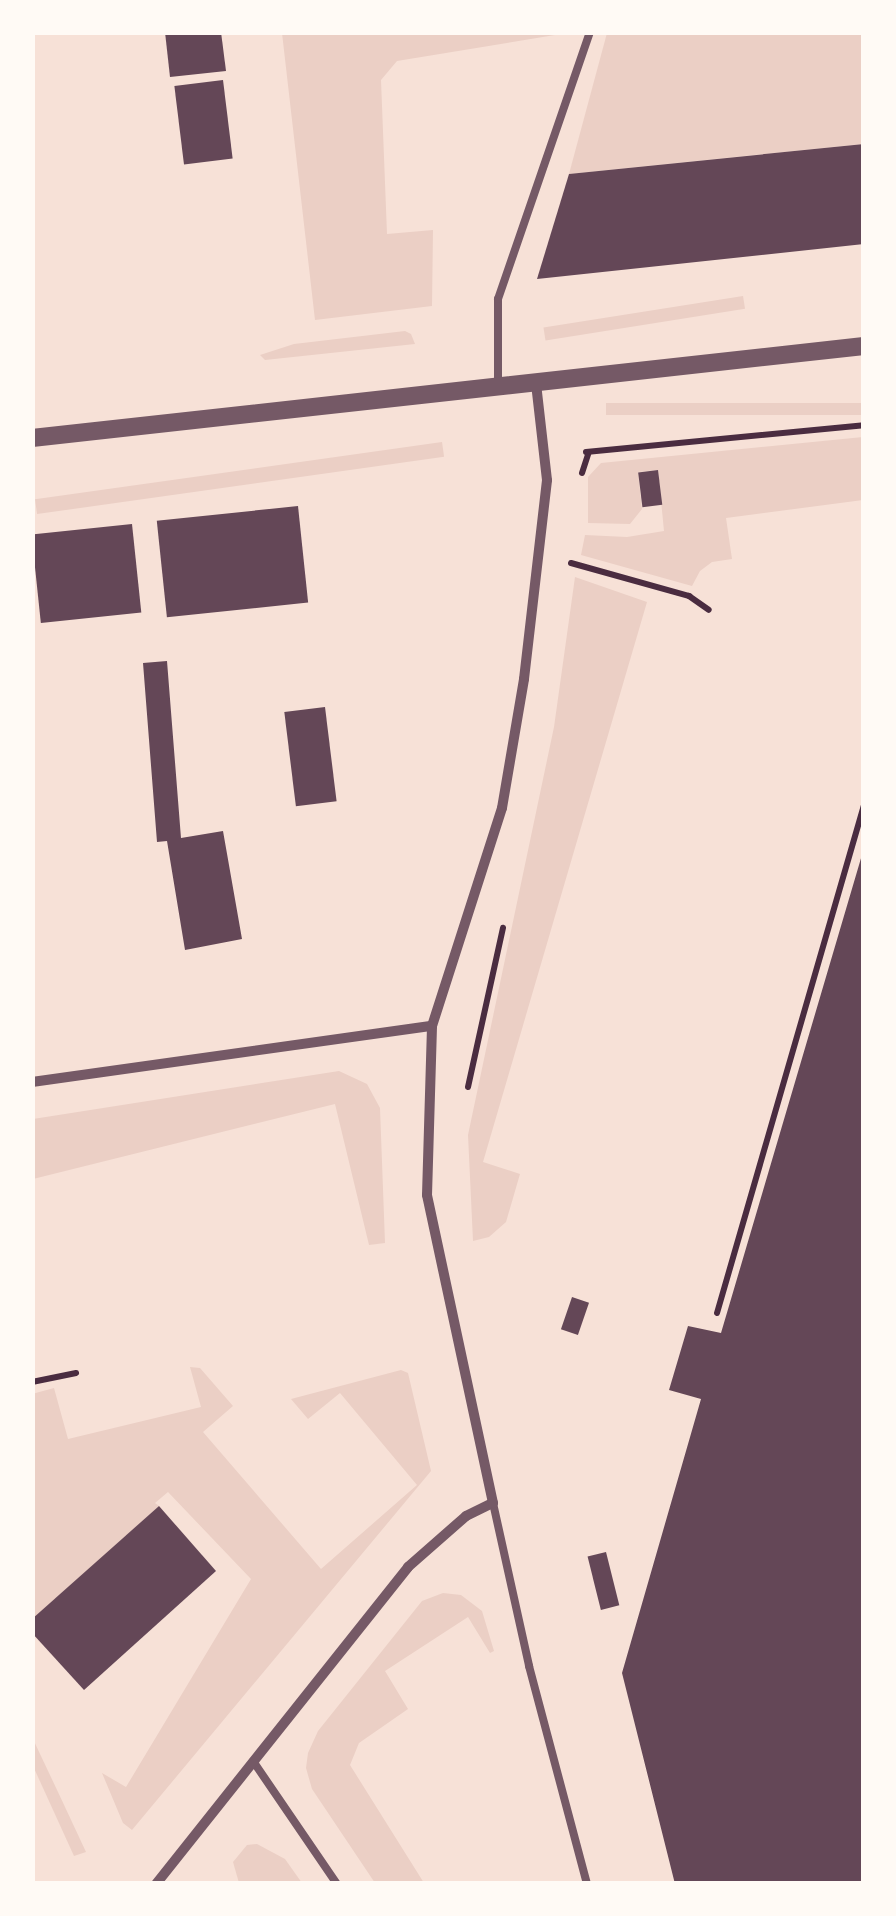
<!DOCTYPE html>
<style>
body{margin:0}
#map{position:relative;width:896px;height:1916px;overflow:hidden;background:#f7e1d7;font-family:"Public Sans",sans-serif}
div>[style]{position:absolute}
.green>*{inset:0;background:#ebcfc5;transform-origin:0 0}
.building>*{inset:0;background:#644757;transform-origin:0 0}
.path>*{height:6px;margin:-3px;padding:0 3px;transform-origin:3px;border-radius:3px;background:#4a2c40}
.service>*{height:8px;margin:-4px;padding:0 4px;transform-origin:4px;border-radius:4px;background:#755966}
.minor>*{height:10px;margin:-5px;padding:0 5px;transform-origin:5px;border-radius:5px;background:#755966}
.tertiary>*{height:18px;margin:-9px;padding:0 9px;transform-origin:9px;border-radius:9px;background:#755966}
span{translate:-50% -50%;white-space:nowrap;text-align:center;line-height:1.15;-webkit-text-stroke:8px #fffaf5;paint-order:stroke}
.frame{position:absolute;inset:0;border:35px solid #fffaf5;pointer-events:none}
</style>
<div id="map">
<div class="green">
<i style="clip-path:polygon(282px 33px,567px 33px,397px 61px,381px 80px,387px 234px,433px 230px,432px 306px,315px 320px)"></i>
<i style="clip-path:polygon(607px 33px,863px 33px,863px 144px,569px 174px)"></i>
<i style="left:743px;top:296px;width:13px;height:202px;rotate:81deg"></i>
<i style="clip-path:polygon(405px 331px,411px 334px,415px 344px,265px 360px,260px 355px,294px 344px)"></i>
<i style="left:863px;top:403px;width:12px;height:257px;rotate:90deg"></i>
<i style="clip-path:polygon(863px 437px,863px 500px,726px 518px,732px 559px,712px 562px,700px 571px,692px 586px,581px 555px,585px 535px,627px 537px,664px 531px,658px 470px,638px 472px,642px 509px,630px 524px,588px 523px,588px 477px,601px 463px)"></i>
<i style="left:442px;top:442px;width:15px;height:411px;rotate:82deg"></i>
<i style="clip-path:polygon(575px 577px,647px 602px,483px 1162px,520px 1174px,506px 1222px,489px 1237px,473px 1241px,468px 1135px,554px 727px)"></i>
<i style="clip-path:polygon(339px 1071px,367px 1084px,380px 1108px,385px 1243px,369px 1245px,335px 1104px,33px 1179px,33px 1119px)"></i>
<i style="clip-path:polygon(190px 1367px,200px 1368px,233px 1406px,203px 1432px,321px 1569px,417px 1485px,340px 1393px,308px 1419px,291px 1399px,401px 1370px,408px 1373px,431px 1471px,132px 1830px,123px 1823px,102px 1773px,126px 1787px,251px 1579px,168px 1492px,155px 1503px,159px 1506px,33px 1619px,32px 1394px,54px 1388px,68px 1439px,201px 1407px)"></i>
<i style="clip-path:polygon(443px 1593px,461px 1595px,482px 1611px,494px 1651px,490px 1653px,468px 1617px,385px 1671px,408px 1709px,359px 1743px,350px 1765px,424px 1883px,375px 1883px,312px 1789px,306px 1768px,308px 1753px,318px 1731px,422px 1601px)"></i>
<i style="clip-path:polygon(32px 1737px,58px 1792px,86px 1852px,74px 1856px,33px 1766px)"></i>
<i style="clip-path:polygon(257px 1844px,285px 1859px,302px 1883px,239px 1883px,233px 1862px,247px 1845px)"></i>
</div>
<div class="building">
<i style="clip-path:polygon(165px 32px,221px 32px,226px 71px,170px 77px)"></i>
<i style="left:223px;top:80px;width:79px;height:49px;rotate:83deg"></i>
<i style="clip-path:polygon(864px 144px,864px 244px,537px 279px,569px 174px)"></i>
<i style="left:658px;top:470px;width:35px;height:20px;rotate:83deg"></i>
<i style="left:298px;top:506px;width:97px;height:142px;rotate:84deg"></i>
<i style="left:132px;top:524px;width:89px;height:101px;rotate:84deg"></i>
<i style="clip-path:polygon(167px 661px,181px 838px,223px 831px,242px 939px,185px 950px,167px 841px,157px 842px,143px 663px)"></i>
<i style="left:325px;top:707px;width:95px;height:41px;rotate:83deg"></i>
<i style="clip-path:polygon(864px 848px,864px 1884px,675px 1884px,622px 1673px,701px 1399px,669px 1390px,688px 1326px,721px 1333px)"></i>
<i style="left:572px;top:1297px;width:18px;height:34px;rotate:19deg"></i>
<i style="clip-path:polygon(159px 1506px,216px 1571px,84px 1690px,32px 1633px,32px 1619px)"></i>
<i style="left:606px;top:1552px;width:55px;height:19px;rotate:76deg"></i>
</div>
<div class="path">
<i style="left:586px;top:452px;width:279px;rotate:-5.5deg"></i>
<i style="left:582px;top:473px;width:22px;rotate:-72deg"></i>
<i style="left:571px;top:563px;width:123px;rotate:15.6deg"></i>
<i style="left:689px;top:596px;width:24px;rotate:35deg"></i>
<i style="left:468px;top:1087px;width:163px;rotate:-77.6deg"></i>
<i style="left:717px;top:1313px;width:529px;rotate:-73.86deg"></i>
<i style="left:32px;top:1382px;width:45px;rotate:-11.6deg"></i>
</div>
<div class="service">
<i style="left:498px;top:384px;width:85px;rotate:-90deg"></i>
<i style="left:498px;top:299px;width:282px;rotate:-71deg"></i>
<i style="left:493px;top:1503px;width:167px;rotate:77.5deg"></i>
<i style="left:529px;top:1666px;width:226px;rotate:75.1deg"></i>
<i style="left:253px;top:1761px;width:149px;rotate:55.7deg"></i>
</div>
<div class="minor">
<i style="left:32px;top:1082px;width:404px;rotate:-8deg"></i>
<i style="left:432px;top:1026px;width:229px;rotate:-72.2deg"></i>
<i style="left:502px;top:808px;width:131px;rotate:-80.3deg"></i>
<i style="left:524px;top:679px;width:200px;rotate:-83.4deg"></i>
<i style="left:547px;top:480px;width:97px;rotate:-96.5deg"></i>
<i style="left:156px;top:1884px;width:405px;rotate:-51.5deg"></i>
<i style="left:408px;top:1567px;width:77px;rotate:-41.3deg"></i>
<i style="left:466px;top:1516px;width:30px;rotate:-26deg"></i>
<i style="left:493px;top:1503px;width:315px;rotate:-102.1deg"></i>
<i style="left:427px;top:1195px;width:169px;rotate:-88.3deg"></i>
</div>
<div class="tertiary">
<i style="left:32px;top:438px;width:837px;rotate:-6.31deg"></i>
</div>
<div class="frame"></div>
</div>
